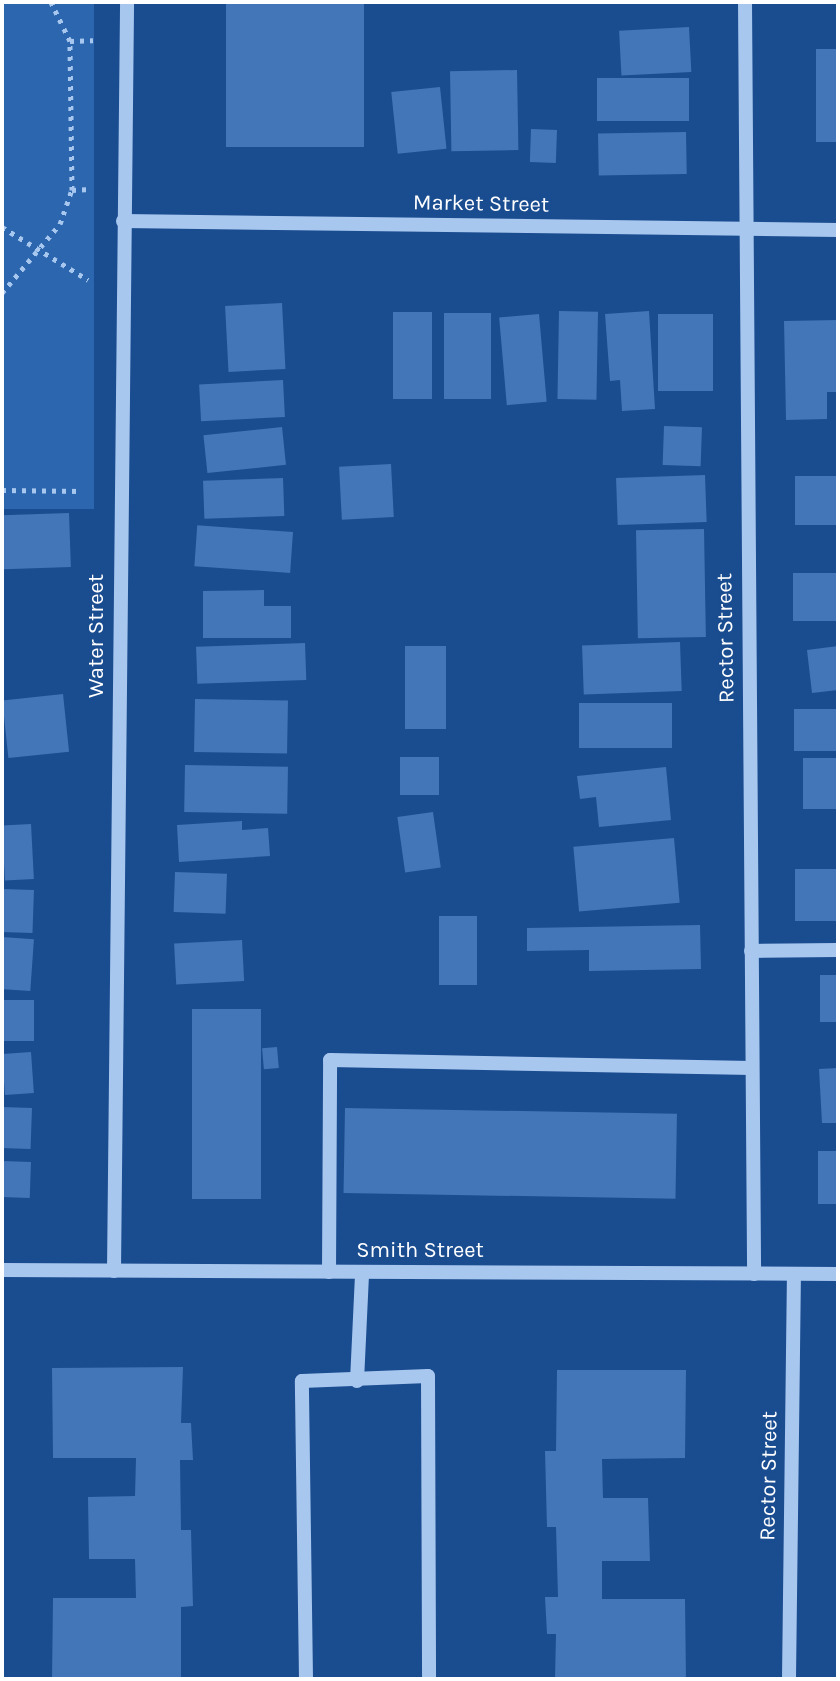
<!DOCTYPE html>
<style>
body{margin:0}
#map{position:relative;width:840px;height:1681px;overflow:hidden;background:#1a4c90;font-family:Karla,sans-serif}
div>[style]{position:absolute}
.green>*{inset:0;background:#2c66ae;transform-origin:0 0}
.building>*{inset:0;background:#4276b8;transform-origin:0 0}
.path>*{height:5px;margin-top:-2.5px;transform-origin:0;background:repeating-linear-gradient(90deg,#a8c7ef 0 4px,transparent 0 10px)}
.minor>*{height:14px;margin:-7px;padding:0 7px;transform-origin:7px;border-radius:7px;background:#a8c7ef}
span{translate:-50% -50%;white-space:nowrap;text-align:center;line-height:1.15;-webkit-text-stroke:6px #1a4c90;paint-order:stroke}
.street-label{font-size:22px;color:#fff}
.frame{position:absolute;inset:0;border:4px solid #fff;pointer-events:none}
</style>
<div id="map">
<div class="green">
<i style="left:2px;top:2px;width:92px;height:507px"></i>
</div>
<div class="building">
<i style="left:226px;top:2px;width:138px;height:145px"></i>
<i style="left:689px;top:27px;width:45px;height:70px;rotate:87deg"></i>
<i style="left:816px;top:49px;width:22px;height:93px"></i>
<i style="left:517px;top:70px;width:80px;height:67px;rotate:89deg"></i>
<i style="left:689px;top:78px;width:43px;height:92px;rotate:90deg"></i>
<i style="left:440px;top:87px;width:62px;height:49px;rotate:84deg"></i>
<i style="left:531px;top:129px;width:26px;height:33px;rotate:2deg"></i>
<i style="left:686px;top:132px;width:42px;height:88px;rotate:89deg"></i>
<i style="left:282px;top:303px;width:66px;height:57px;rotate:87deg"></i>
<i style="left:559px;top:311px;width:39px;height:88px;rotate:1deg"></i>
<i style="clip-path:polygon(649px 311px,655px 409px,622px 411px,620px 380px,610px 381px,605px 314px)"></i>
<i style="left:393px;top:312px;width:39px;height:87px"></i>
<i style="left:444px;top:313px;width:47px;height:86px"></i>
<i style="left:539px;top:314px;width:88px;height:40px;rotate:85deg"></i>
<i style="left:658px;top:314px;width:55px;height:77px"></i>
<i style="clip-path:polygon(838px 320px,838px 392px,827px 392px,827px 419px,786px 420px,784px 321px)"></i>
<i style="left:283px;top:380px;width:37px;height:84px;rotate:87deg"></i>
<i style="left:664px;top:426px;width:38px;height:39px;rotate:2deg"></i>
<i style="left:282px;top:427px;width:38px;height:79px;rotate:84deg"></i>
<i style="left:391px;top:464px;width:53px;height:52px;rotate:87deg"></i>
<i style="left:705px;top:475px;width:47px;height:89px;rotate:88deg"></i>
<i style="left:838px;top:476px;width:49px;height:43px;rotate:90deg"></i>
<i style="left:283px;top:478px;width:38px;height:80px;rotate:88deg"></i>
<i style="left:69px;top:513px;width:54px;height:67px;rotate:88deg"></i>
<i style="left:704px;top:529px;width:108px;height:68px;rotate:89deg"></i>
<i style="left:293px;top:532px;width:41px;height:96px;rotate:94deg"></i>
<i style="left:838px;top:573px;width:48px;height:45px;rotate:90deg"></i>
<i style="clip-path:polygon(264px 590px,264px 606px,291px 606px,291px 638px,203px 638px,203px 591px)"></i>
<i style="left:680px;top:642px;width:49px;height:98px;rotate:88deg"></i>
<i style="left:305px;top:643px;width:37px;height:109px;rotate:88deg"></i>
<i style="left:405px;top:646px;width:41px;height:83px"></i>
<i style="clip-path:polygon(838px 646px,838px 690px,812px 693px,807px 650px)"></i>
<i style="left:63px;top:694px;width:58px;height:61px;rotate:84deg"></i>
<i style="left:195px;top:699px;width:93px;height:53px;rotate:1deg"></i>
<i style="left:579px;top:703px;width:93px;height:45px"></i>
<i style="left:838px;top:709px;width:42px;height:44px;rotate:90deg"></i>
<i style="left:439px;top:757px;width:38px;height:39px;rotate:90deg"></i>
<i style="left:838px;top:758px;width:51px;height:35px;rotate:90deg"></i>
<i style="left:185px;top:765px;width:103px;height:47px;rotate:1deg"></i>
<i style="clip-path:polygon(666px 767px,671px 820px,599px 827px,596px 797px,580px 799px,577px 776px)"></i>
<i style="left:433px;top:812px;width:56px;height:36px;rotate:82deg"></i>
<i style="clip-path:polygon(242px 821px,242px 830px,268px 828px,270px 856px,179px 862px,177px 825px)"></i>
<i style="left:31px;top:824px;width:55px;height:29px;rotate:87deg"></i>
<i style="left:674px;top:838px;width:65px;height:101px;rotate:85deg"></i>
<i style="left:838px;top:869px;width:52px;height:43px;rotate:90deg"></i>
<i style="left:175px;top:872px;width:52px;height:40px;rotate:2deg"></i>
<i style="left:2px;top:889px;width:32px;height:43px;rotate:2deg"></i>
<i style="left:439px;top:916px;width:38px;height:69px"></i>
<i style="clip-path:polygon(700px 925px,701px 969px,589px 971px,589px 950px,527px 951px,527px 928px)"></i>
<i style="left:2px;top:937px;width:32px;height:52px;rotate:4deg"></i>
<i style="left:242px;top:940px;width:41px;height:68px;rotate:87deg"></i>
<i style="left:838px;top:975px;width:47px;height:18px;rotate:90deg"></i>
<i style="left:2px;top:1000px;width:32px;height:41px"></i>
<i style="left:192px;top:1009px;width:69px;height:190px"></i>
<i style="left:277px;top:1047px;width:21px;height:15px;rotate:85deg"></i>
<i style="left:31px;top:1052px;width:41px;height:29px;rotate:86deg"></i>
<i style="clip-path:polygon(838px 1068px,838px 1123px,822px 1123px,819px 1069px)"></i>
<i style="left:2px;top:1107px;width:30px;height:41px;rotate:2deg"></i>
<i style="left:345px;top:1108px;width:332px;height:85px;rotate:1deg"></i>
<i style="left:838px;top:1151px;width:53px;height:20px;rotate:90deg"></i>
<i style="left:2px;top:1161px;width:29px;height:36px;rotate:2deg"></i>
<i style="clip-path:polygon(183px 1367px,181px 1423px,191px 1423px,193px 1460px,180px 1460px,181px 1530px,191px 1530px,193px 1606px,181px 1607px,181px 1679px,52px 1679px,53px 1598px,136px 1598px,135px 1559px,89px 1559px,88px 1497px,135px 1496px,136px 1458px,53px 1458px,52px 1368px)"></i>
<i style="clip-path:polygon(557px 1370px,686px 1370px,685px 1458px,602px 1459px,603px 1498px,648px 1498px,650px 1561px,602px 1561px,602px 1599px,685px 1599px,686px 1679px,555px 1679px,556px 1634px,547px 1634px,545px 1597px,558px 1597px,556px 1527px,547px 1527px,545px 1451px,556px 1451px)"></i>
</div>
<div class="path">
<i style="left:70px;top:41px;width:23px;rotate:-2deg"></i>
<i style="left:72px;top:190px;width:18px;rotate:-3deg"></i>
<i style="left:2px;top:227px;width:101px;rotate:31.6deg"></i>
<i style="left:2px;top:293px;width:90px;rotate:-50deg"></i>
<i style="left:60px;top:224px;width:36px;rotate:-71deg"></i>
<i style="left:72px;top:190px;width:149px;rotate:-90.8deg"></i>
<i style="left:70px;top:41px;width:43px;rotate:-116deg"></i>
<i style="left:2px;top:490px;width:80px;rotate:0.7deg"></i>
</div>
<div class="minor">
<i style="left:745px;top:2px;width:1272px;rotate:89.59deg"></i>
<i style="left:123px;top:221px;width:715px;rotate:0.72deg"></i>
<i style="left:751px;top:951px;width:87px;rotate:-0.7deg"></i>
<i style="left:2px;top:1270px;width:836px;rotate:0.27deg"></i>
<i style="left:114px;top:1271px;width:1269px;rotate:-89.41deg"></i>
<i style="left:329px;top:1272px;width:212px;rotate:-89.7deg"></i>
<i style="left:330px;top:1060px;width:422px;rotate:1.1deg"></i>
<i style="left:357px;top:1381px;width:108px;rotate:-87.3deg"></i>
<i style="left:306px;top:1679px;width:298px;rotate:-90.8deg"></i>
<i style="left:302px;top:1381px;width:126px;rotate:-2.3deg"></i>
<i style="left:428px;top:1376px;width:303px;rotate:89.8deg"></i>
<i style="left:789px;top:1679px;width:405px;rotate:-89.3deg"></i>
</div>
<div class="street-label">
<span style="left:481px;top:204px;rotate:1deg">Market Street</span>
<span style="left:97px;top:636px;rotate:-90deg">Water Street</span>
<span style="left:726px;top:638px;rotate:-91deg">Rector Street</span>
<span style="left:420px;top:1251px">Smith Street</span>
<span style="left:769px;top:1476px;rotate:-89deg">Rector Street</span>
</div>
<div class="frame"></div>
</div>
